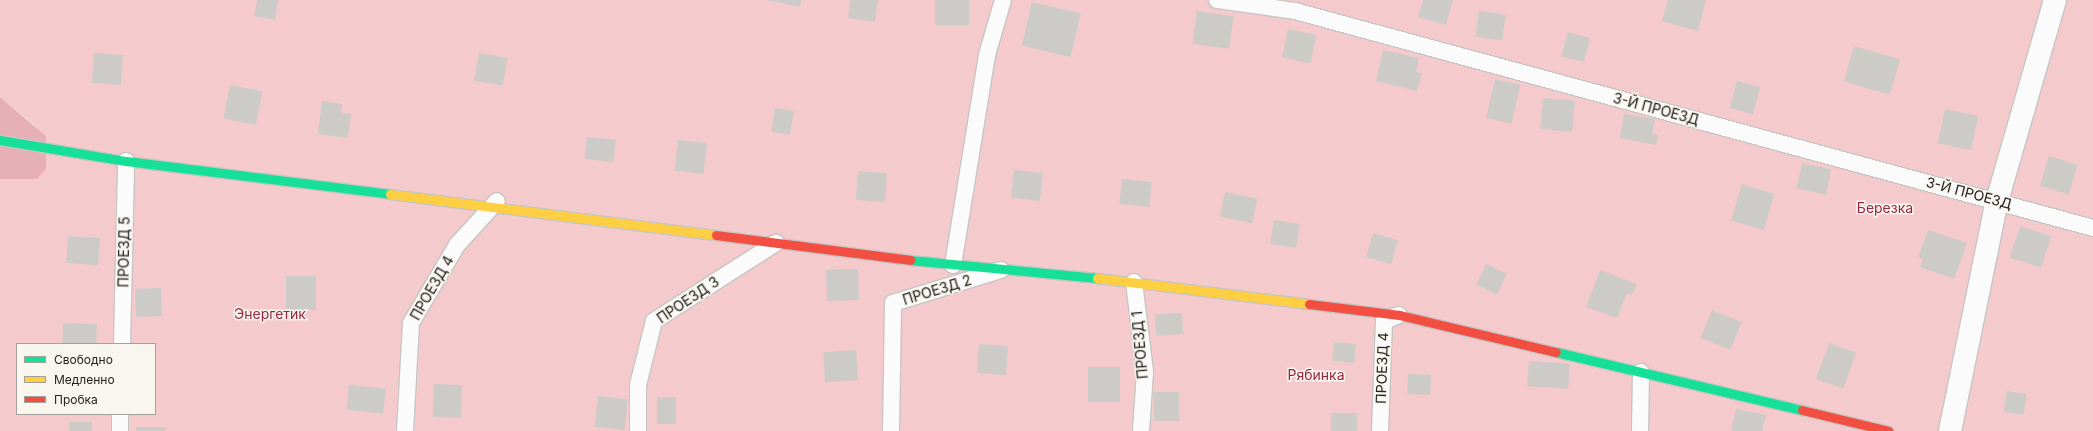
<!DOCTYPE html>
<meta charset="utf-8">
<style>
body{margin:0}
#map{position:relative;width:2093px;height:431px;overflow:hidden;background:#eae7e4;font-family:Inter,sans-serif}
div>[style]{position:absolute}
.green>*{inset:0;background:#f4cacd}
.forest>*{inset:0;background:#e6afb5}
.building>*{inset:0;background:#cccbc8;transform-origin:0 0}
.roads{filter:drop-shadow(1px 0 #c6c5c2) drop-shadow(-1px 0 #c6c5c2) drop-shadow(0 1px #c6c5c2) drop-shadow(0 -1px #c6c5c2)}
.lane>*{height:16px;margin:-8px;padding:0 8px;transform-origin:8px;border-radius:8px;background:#fcfbfb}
.street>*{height:22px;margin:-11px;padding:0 11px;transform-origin:11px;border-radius:11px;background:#fcfbfb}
.fast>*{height:9px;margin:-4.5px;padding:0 4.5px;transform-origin:4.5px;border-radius:4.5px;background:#16e098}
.slow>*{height:9px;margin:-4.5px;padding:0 4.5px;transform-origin:4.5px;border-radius:4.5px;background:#ffcf43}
.jam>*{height:9px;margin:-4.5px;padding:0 4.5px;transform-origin:4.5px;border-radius:4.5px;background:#f24e42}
span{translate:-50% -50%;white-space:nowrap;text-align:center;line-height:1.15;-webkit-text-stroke:3px #f9f5ef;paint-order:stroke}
.street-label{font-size:14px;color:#23221f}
.park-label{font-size:14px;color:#962540}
.legend{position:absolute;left:16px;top:343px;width:140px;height:72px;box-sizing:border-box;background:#f9f5ef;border:1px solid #a3a19c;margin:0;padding:5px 7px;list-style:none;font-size:12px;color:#23221f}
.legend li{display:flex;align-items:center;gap:8px;height:20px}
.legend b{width:20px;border:1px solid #a3a19c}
</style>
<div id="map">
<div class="green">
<i style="clip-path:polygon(evenodd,0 0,2093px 0,2093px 431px,0 431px,0 179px,37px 179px,36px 126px,0 97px,0 0,17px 344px,155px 344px,155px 414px,17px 414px,17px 344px)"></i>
</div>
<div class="forest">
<i style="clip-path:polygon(0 97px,46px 136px,46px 169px,37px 179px,0 179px)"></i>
</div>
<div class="building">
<i style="clip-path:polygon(257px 0,278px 0,275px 20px,254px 16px)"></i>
<i style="clip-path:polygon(767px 0,801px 0,800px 7px)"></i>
<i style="clip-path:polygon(850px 0,878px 0,875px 22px,848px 18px)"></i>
<i style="left:935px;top:0;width:34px;height:25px"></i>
<i style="clip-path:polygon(1423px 0,1453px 0,1446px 25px,1418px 17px)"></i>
<i style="clip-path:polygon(1668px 0,1706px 0,1698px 31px,1662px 21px)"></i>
<i style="left:1032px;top:2px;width:50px;height:45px;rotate:13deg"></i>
<i style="left:1197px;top:11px;width:37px;height:33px;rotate:8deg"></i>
<i style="left:1479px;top:11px;width:27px;height:26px;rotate:8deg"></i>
<i style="left:1288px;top:29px;width:29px;height:29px;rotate:12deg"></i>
<i style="left:1568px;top:32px;width:23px;height:25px;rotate:15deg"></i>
<i style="left:1854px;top:46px;width:48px;height:37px;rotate:16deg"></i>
<i style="clip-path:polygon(1383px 50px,1419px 58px,1416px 72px,1422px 73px,1417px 91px,1376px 81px)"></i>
<i style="left:94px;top:53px;width:29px;height:30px;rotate:4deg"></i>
<i style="left:479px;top:53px;width:29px;height:28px;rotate:10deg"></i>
<i style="left:1495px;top:79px;width:26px;height:40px;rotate:13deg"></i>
<i style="left:1737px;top:81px;width:24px;height:28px;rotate:15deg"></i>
<i style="left:230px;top:85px;width:33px;height:34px;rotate:11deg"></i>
<i style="left:1543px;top:98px;width:32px;height:31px;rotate:5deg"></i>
<i style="clip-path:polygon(322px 101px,342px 104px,341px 113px,351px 114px,348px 138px,318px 134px)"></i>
<i style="left:775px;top:108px;width:19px;height:24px;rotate:9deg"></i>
<i style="left:1945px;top:109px;width:34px;height:35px;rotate:12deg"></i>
<i style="clip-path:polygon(1624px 114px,1655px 119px,1652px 134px,1658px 135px,1656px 145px,1620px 138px)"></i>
<i style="left:587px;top:137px;width:29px;height:22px;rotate:6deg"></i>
<i style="left:678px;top:140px;width:29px;height:31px;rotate:6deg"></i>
<i style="left:2049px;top:156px;width:30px;height:31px;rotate:17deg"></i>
<i style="left:1802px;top:163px;width:30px;height:26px;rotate:12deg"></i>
<i style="left:1014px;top:170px;width:29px;height:28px;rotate:6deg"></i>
<i style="left:858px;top:171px;width:29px;height:29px;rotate:4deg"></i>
<i style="left:1122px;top:179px;width:30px;height:25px;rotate:6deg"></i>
<i style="left:1742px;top:184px;width:34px;height:38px;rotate:17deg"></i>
<i style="left:1225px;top:192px;width:33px;height:25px;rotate:12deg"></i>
<i style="left:1274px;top:220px;width:26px;height:24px;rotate:9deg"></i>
<i style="left:2020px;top:226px;width:33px;height:33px;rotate:18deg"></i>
<i style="clip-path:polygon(1928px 230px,1967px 243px,1954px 279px,1920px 267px,1923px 259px,1918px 257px)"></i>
<i style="left:1373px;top:233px;width:26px;height:25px;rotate:16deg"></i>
<i style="left:68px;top:236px;width:32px;height:27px;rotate:4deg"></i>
<i style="left:1486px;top:264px;width:23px;height:23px;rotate:25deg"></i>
<i style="left:858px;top:269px;width:31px;height:32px;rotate:88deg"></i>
<i style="clip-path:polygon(1600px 270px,1637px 284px,1632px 295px,1627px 293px,1617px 318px,1586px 307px)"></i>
<i style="left:286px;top:276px;width:30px;height:34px"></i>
<i style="left:161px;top:288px;width:28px;height:26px;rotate:88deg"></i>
<i style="left:1712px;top:310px;width:32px;height:30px;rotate:22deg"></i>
<i style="left:1182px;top:313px;width:21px;height:27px;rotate:87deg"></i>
<i style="left:63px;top:323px;width:34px;height:21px;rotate:2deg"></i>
<i style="left:1334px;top:342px;width:22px;height:19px;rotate:5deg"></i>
<i style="left:1829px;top:343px;width:29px;height:38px;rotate:20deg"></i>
<i style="left:979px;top:344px;width:29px;height:29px;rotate:4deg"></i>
<i style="left:856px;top:350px;width:30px;height:33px;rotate:86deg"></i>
<i style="left:1529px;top:361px;width:41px;height:25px;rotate:4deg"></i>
<i style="left:1088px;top:367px;width:32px;height:35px"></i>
<i style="left:1408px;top:374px;width:23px;height:20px;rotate:2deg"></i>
<i style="left:434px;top:384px;width:28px;height:33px;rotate:2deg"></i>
<i style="left:349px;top:385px;width:37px;height:25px;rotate:6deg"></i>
<i style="left:2007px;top:391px;width:20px;height:21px;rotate:9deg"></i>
<i style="left:1154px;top:392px;width:25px;height:29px"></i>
<i style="left:598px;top:396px;width:30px;height:31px;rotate:6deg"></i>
<i style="left:657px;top:397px;width:19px;height:27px"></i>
<i style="clip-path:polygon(1736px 409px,1766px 415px,1762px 431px,1731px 431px)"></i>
<i style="left:1331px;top:413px;width:26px;height:18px"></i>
<i style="left:92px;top:422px;width:9px;height:23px;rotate:90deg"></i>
<i style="left:136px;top:427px;width:30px;height:4px"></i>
</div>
<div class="roads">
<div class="lane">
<i style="left:1217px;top:0;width:79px;rotate:8deg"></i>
<i style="left:1295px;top:11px;width:827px;rotate:15.21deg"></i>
<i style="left:953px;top:265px;width:213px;rotate:-80.8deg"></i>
<i style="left:987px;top:55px;width:57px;rotate:-73.8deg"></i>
<i style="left:1134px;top:282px;width:91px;rotate:83deg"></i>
<i style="left:1145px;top:372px;width:59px;rotate:93.9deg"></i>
<i style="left:122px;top:344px;width:183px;rotate:-88.7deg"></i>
<i style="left:120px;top:431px;width:17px;rotate:-90deg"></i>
<i style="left:405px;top:431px;width:108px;rotate:-86.8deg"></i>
<i style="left:411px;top:323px;width:91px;rotate:-59.5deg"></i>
<i style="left:457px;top:245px;width:59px;rotate:-47.7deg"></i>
<i style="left:638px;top:431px;width:46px;rotate:-90deg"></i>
<i style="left:638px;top:385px;width:66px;rotate:-76deg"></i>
<i style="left:654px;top:321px;width:145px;rotate:-32.6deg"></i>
<i style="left:891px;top:431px;width:128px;rotate:-89.1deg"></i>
<i style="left:893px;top:303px;width:113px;rotate:-17deg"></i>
<i style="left:1380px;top:431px;width:110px;rotate:-87.9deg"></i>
<i style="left:1384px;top:321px;width:16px;rotate:-22deg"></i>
<i style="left:1640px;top:431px;width:59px;rotate:-89deg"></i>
</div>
<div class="street">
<i style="left:1950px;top:431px;width:235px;rotate:-78.5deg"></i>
<i style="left:1997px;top:201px;width:209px;rotate:-73.9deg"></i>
</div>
<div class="fast">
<i style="left:0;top:140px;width:128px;rotate:9.5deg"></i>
<i style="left:126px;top:161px;width:266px;rotate:7.1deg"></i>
<i style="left:910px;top:260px;width:188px;rotate:5.5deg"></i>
<i style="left:1556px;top:352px;width:253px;rotate:13.3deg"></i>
</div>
<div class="slow">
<i style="left:390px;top:194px;width:329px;rotate:7.2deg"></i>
<i style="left:1097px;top:278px;width:214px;rotate:7deg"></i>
</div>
<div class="jam">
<i style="left:716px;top:235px;width:196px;rotate:7.3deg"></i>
<i style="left:1309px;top:304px;width:91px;rotate:7deg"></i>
<i style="left:1399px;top:315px;width:161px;rotate:13.3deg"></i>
<i style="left:1802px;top:410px;width:89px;rotate:13.6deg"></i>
</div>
</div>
<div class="street-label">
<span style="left:1656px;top:109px;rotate:15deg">3-Й ПРОЕЗД</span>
<span style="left:1969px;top:193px;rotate:15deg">3-Й ПРОЕЗД</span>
<span style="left:124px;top:252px;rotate:-89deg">ПРОЕЗД 5</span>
<span style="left:432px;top:288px;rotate:-60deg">ПРОЕЗД 4</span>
<span style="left:937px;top:290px;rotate:-17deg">ПРОЕЗД 2</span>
<span style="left:688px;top:300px;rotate:-34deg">ПРОЕЗД 3</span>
<span style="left:1140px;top:345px;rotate:-95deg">ПРОЕЗД 1</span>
<span style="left:1382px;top:368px;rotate:-88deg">ПРОЕЗД 4</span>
</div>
<div class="park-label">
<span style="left:1885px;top:208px">Березка</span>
<span style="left:270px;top:314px">Энергетик</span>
<span style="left:1316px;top:375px">Рябинка</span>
</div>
<ul class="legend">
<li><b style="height:5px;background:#16e098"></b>Свободно</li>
<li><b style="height:5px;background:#ffcf43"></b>Медленно</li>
<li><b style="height:5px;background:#f24e42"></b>Пробка</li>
</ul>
</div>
